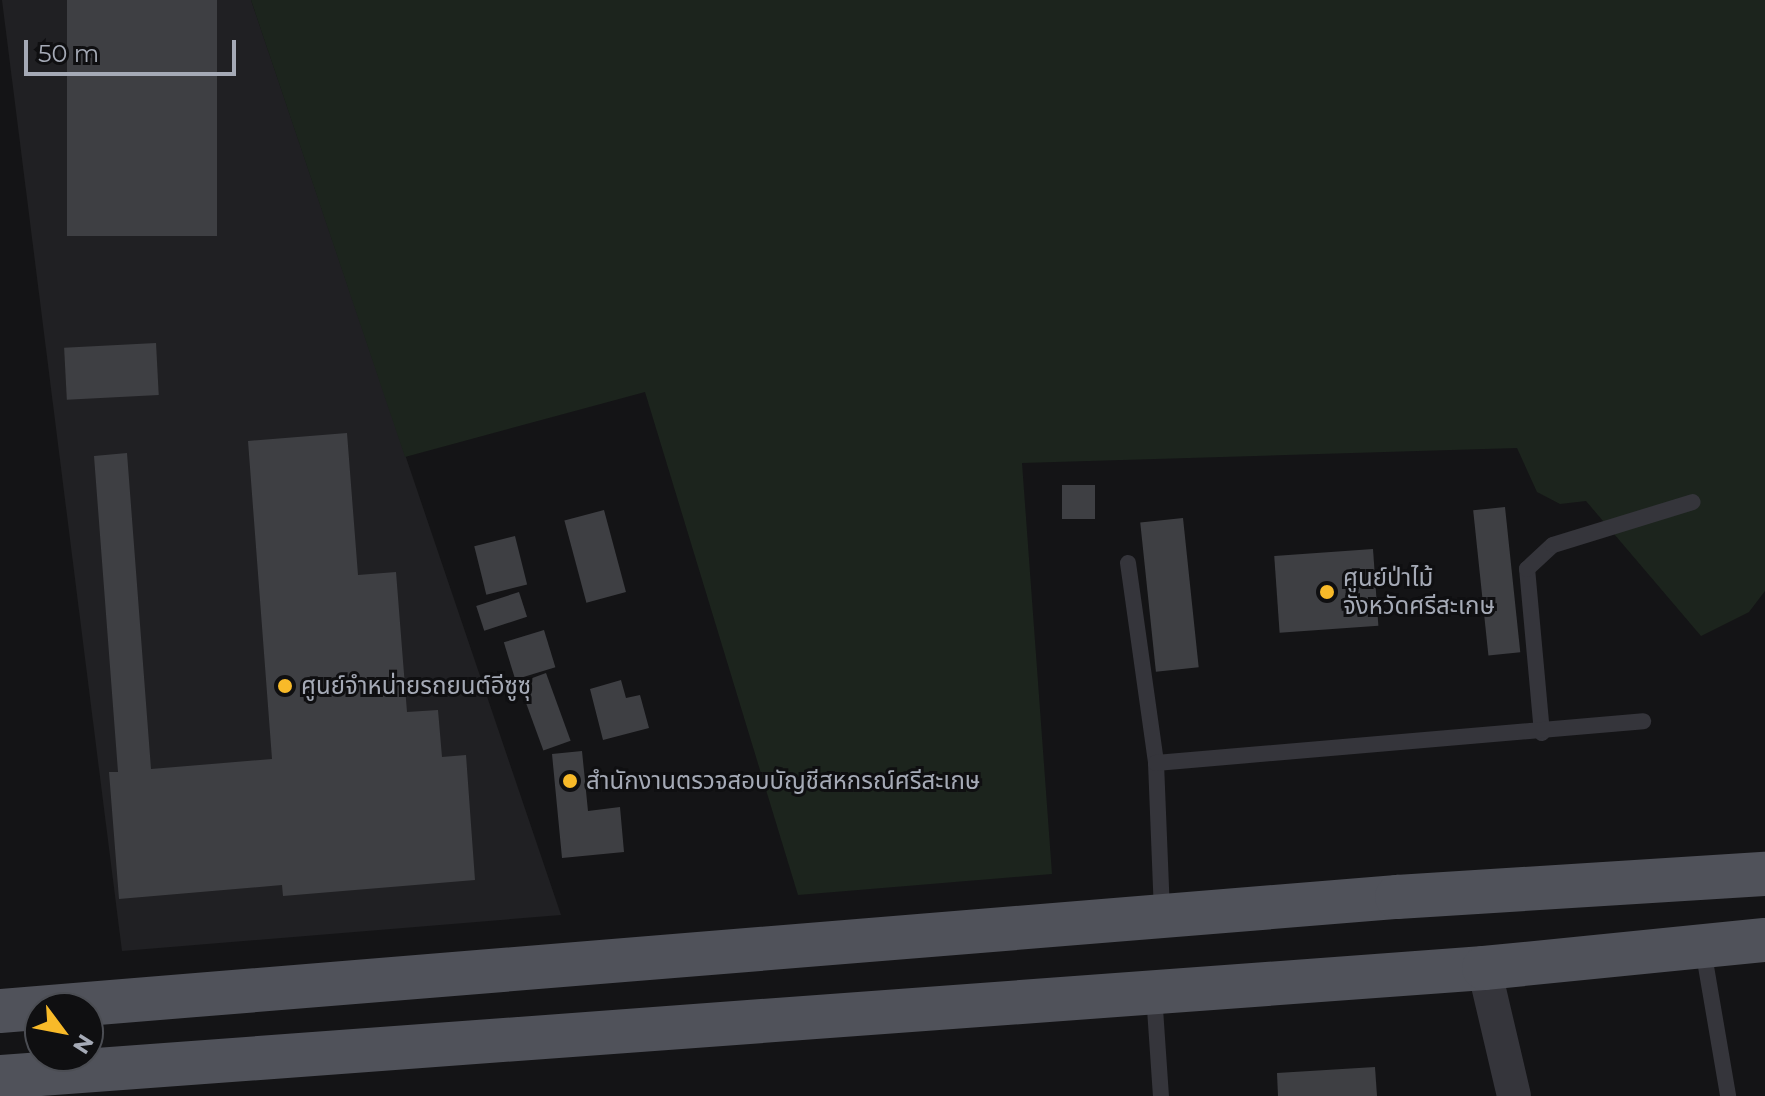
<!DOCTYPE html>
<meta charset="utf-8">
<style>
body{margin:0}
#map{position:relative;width:1765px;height:1096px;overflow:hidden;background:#141416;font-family:Montserrat,"Noto Sans Thai",sans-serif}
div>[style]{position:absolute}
.built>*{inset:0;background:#202023}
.green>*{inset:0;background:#1c241d}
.building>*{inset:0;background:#3e3f43;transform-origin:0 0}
.service>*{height:16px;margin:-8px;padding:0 8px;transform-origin:8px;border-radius:8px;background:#35353b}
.minor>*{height:34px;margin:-17px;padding:0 17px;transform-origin:17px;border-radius:17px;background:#35353b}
.primary>*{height:44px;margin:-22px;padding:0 22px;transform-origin:22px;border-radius:22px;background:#50525a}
.dots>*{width:22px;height:22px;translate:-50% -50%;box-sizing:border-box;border:4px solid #0f0f11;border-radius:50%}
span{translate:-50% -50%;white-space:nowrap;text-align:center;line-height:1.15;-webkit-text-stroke:6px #0f0f11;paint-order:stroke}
.poi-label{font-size:24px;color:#a5aab6}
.left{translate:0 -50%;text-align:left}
.north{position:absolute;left:24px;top:992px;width:80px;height:80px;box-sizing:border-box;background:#0f0f11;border:2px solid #4b4d53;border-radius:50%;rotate:122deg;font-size:22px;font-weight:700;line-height:32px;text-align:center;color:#a5aab6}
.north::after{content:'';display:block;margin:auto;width:28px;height:36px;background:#f8ba29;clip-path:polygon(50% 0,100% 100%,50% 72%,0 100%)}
.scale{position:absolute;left:24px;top:40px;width:212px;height:36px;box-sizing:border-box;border:4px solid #a5aab6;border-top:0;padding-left:10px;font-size:24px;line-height:28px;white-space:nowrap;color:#a5aab6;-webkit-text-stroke:6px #0f0f11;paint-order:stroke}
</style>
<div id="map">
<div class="built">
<i style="clip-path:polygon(2px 0,251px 0,561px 915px,122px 951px)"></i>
</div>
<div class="green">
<i style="clip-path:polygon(251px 0,1765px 0,1765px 591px,1749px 612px,1701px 636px,1586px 501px,1560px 504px,1537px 492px,1517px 448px,1022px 463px,1052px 874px,798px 895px,645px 392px,405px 457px)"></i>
</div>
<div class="building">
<i style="left:67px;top:0;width:150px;height:236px"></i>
<i style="left:156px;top:343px;width:52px;height:92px;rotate:87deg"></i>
<i style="clip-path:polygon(347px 433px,358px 575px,396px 572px,407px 712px,438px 710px,442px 757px,466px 755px,475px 880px,283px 896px,282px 885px,119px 899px,109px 772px,118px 772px,94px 456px,127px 453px,151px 769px,272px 759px,248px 441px)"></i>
<i style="left:1062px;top:485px;width:33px;height:34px"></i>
<i style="left:1505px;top:507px;width:146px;height:32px;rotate:84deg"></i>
<i style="left:604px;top:510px;width:85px;height:41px;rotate:75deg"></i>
<i style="left:1183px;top:518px;width:150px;height:43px;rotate:84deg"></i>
<i style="left:515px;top:536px;width:50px;height:42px;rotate:76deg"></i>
<i style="left:1373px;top:549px;width:77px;height:99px;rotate:86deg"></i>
<i style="left:519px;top:592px;width:26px;height:45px;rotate:72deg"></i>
<i style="left:544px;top:630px;width:39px;height:42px;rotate:73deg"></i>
<i style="left:546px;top:673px;width:72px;height:29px;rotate:70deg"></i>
<i style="clip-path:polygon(621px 680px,626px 698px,640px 695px,649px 728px,603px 740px,590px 689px)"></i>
<i style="clip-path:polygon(582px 751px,588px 811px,620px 807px,624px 852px,562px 858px,552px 754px)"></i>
<i style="clip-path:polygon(1375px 1067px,1377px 1096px,1278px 1096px,1277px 1073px)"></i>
</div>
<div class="service">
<i style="left:1128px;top:563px;width:202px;rotate:82deg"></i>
<i style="left:1156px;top:763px;width:152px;rotate:87.7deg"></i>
<i style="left:1542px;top:733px;width:165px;rotate:-95.2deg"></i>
<i style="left:1527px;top:569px;width:35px;rotate:-43deg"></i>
<i style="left:1553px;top:545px;width:146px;rotate:-17.1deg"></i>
<i style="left:1156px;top:763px;width:489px;rotate:-4.9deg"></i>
<i style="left:1703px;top:949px;width:149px;rotate:80.3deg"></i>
<i style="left:1154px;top:994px;width:102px;rotate:86.1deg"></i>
</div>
<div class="minor">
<i style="left:1484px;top:968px;width:131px;rotate:76.8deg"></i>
</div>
<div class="primary">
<i style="left:0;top:1011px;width:1402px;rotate:-4.67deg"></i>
<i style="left:1397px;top:897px;width:369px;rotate:-3.6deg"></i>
<i style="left:0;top:1077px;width:1488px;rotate:-4.2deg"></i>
<i style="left:1484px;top:968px;width:282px;rotate:-5.7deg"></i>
</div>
<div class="dots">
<i style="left:1327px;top:592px;background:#f8ba29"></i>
<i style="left:285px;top:686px;background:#f8ba29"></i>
<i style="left:570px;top:781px;background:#f8ba29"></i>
</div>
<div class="poi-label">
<span class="left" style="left:1343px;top:592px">ศูนย์ป่าไม้<br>จังหวัดศรีสะเกษ</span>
<span class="left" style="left:301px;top:686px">ศูนย์จำหน่ายรถยนต์อีซูซุ</span>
<span class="left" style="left:586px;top:781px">สำนักงานตรวจสอบบัญชีสหกรณ์ศรีสะเกษ</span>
</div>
<div class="north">N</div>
<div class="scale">50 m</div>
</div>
